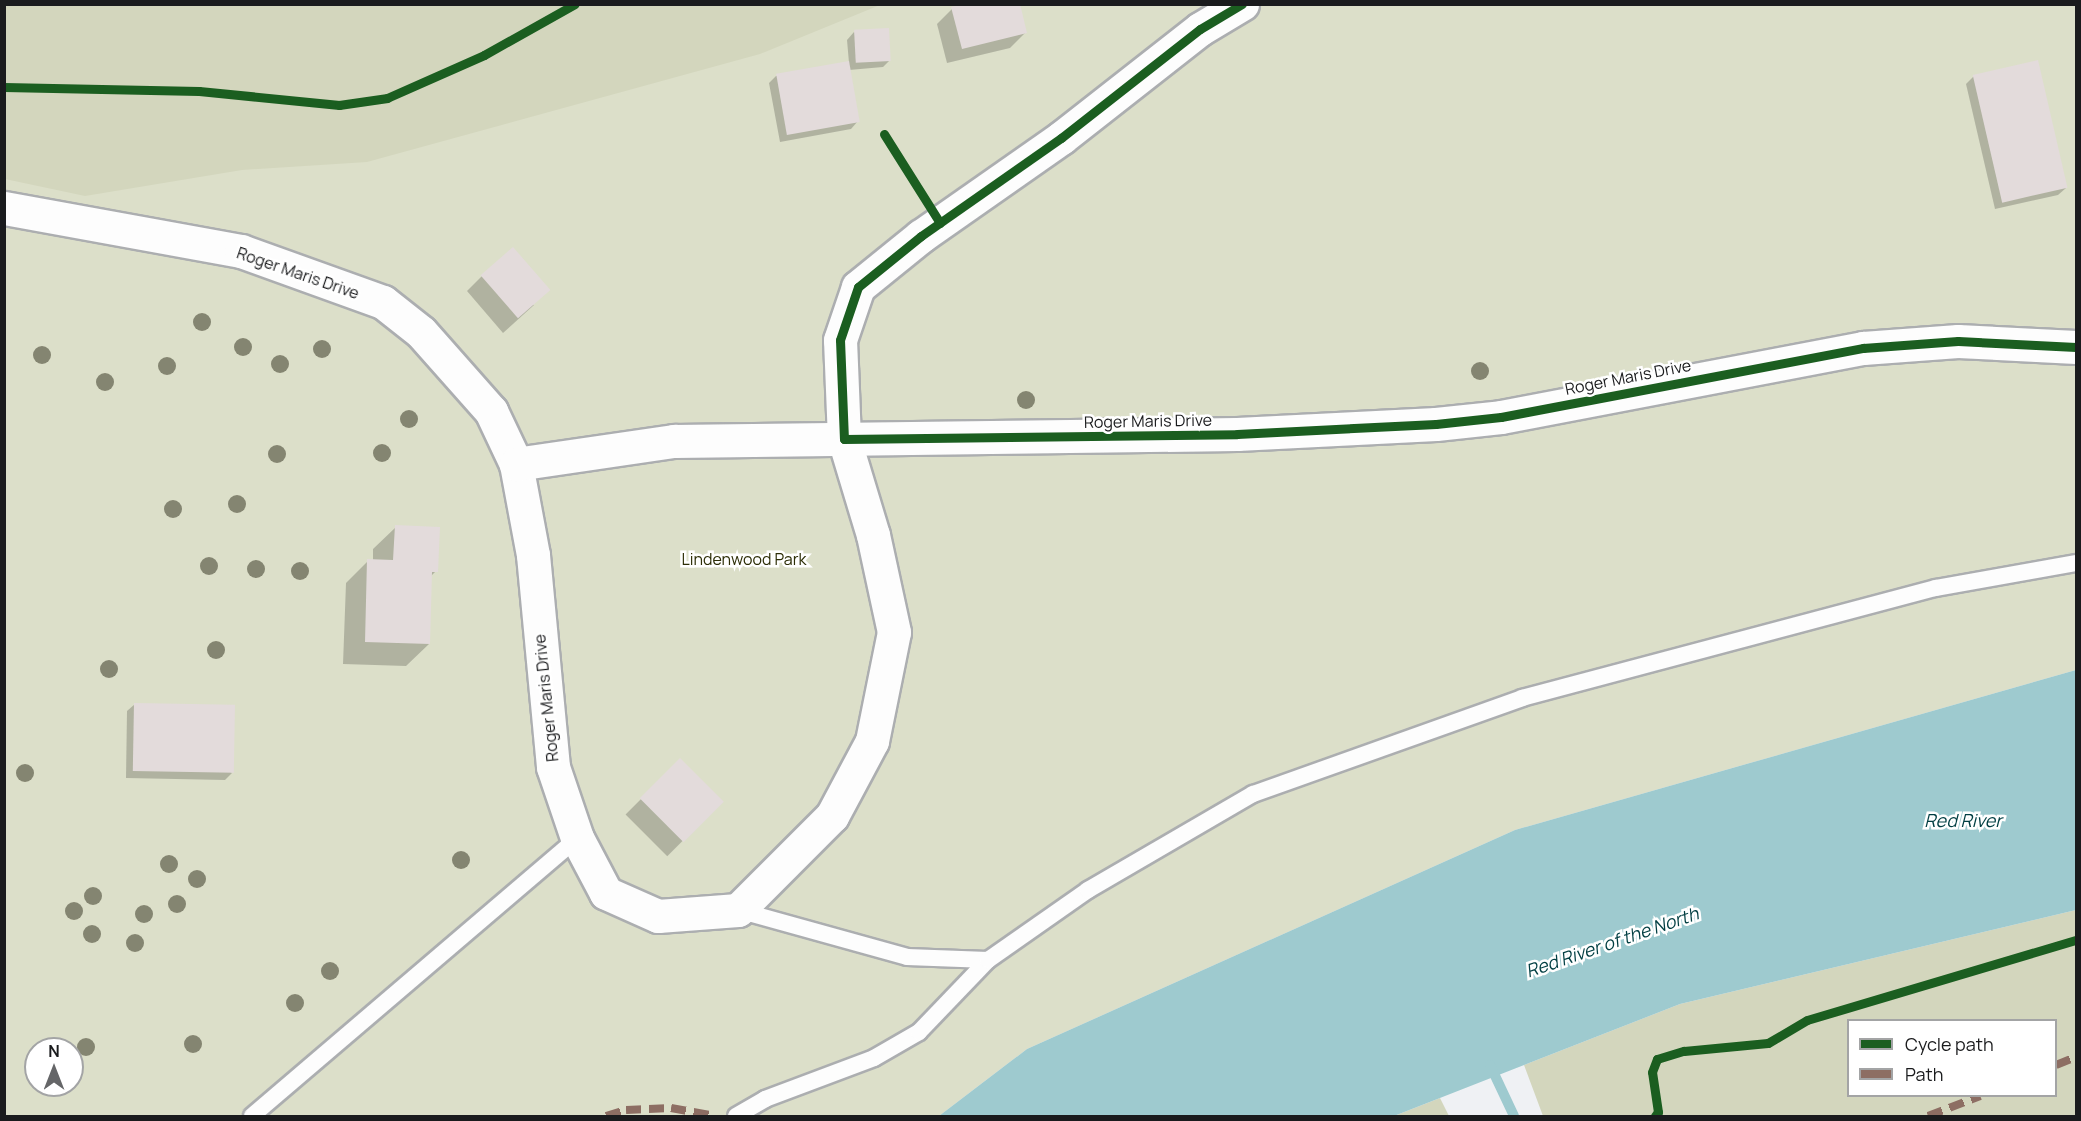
<!DOCTYPE html>
<style>
body{margin:0}
#map{position:relative;width:2081px;height:1121px;overflow:hidden;background:#eff1f4;font-family:Manrope,sans-serif}
div>[style]{position:absolute}
.green>*{inset:0;background:#dcdfc9}
.forest>*{inset:0;background:#d3d6bd}
.water>*{inset:0;background:#9ecacf}
.shadow>*{inset:0;background:#0003;transform-origin:0 0}
.stream>*{height:10px;margin:-5px;padding:0 5px;transform-origin:5px;border-radius:5px;background:#9ecacf}
.building>*{inset:0;background:#e3dbdb;transform-origin:0 0}
.roads{filter:drop-shadow(2px 0 #acaeb0) drop-shadow(-2px 0 #acaeb0) drop-shadow(0 2px #acaeb0) drop-shadow(0 -2px #acaeb0)}
.service>*{height:16px;margin:-8px;padding:0 8px;transform-origin:8px;border-radius:8px;background:#fdfdfd}
.minor>*{height:33px;margin:-16.5px;padding:0 16.5px;transform-origin:16.5px;border-radius:16.5px;background:#fdfdfd}
.quiet>*{height:8px;margin-top:-4px;transform-origin:0;background:repeating-linear-gradient(90deg,#8d6e63 0 15px,transparent 0 23px)}
.cycleway>*{height:9px;margin:-4.5px;padding:0 4.5px;transform-origin:4.5px;border-radius:4.5px;background:#1b5e20}
.trees>*{width:18px;height:18px;margin:-9px;border-radius:50%;background:#848571}
span{translate:-50% -50%;white-space:nowrap;text-align:center;line-height:1.15;-webkit-text-stroke:5px #fff;paint-order:stroke}
.street-label{font-size:16px;color:#1a1b1d}
.park-label{font-size:16px;color:#2c2d06}
.water-label{font-size:18px;color:#003e42;font-style:italic}
.frame{position:absolute;inset:0;border:6px solid #1a1b1d;pointer-events:none}
.legend{position:absolute;left:1847px;top:1019px;width:210px;height:78px;box-sizing:border-box;background:#fff;border:2px solid #a3a4a5;margin:0;padding:8px 10px;list-style:none;font-size:18px;color:#1a1b1d}
.legend li{display:flex;align-items:center;gap:12px;height:30px}
.legend b{width:30px;border:2px solid #a3a4a5}
.north{position:absolute;left:24px;top:1037px;width:60px;height:60px;box-sizing:border-box;background:#fff;border:2px solid #a3a4a5;border-radius:50%;rotate:0deg;font-size:16px;font-weight:700;line-height:24px;text-align:center;color:#1a1b1d}
.north::after{content:'';display:block;margin:auto;width:21px;height:27px;background:#656668;clip-path:polygon(50% 0,100% 100%,50% 72%,0 100%)}
</style>
<div id="map">
<div class="green">
<i style="clip-path:polygon(evenodd,5px 5px,2076px 5px,2076px 670px,1515px 830px,1027px 1049px,939px 1116px,5px 1116px,5px 5px,36px 1049px,72px 1049px,72px 1085px,36px 1085px,36px 1049px)"></i>
</div>
<div class="forest">
<i style="clip-path:polygon(4px 5px,5px 4px,880px 5px,760px 54px,367px 162px,242px 170px,85px 196px,5px 179px)"></i>
<i style="clip-path:polygon(evenodd,2076px 910px,2076px 1116px,1543px 1116px,1524px 1065px,1680px 1004px,2076px 910px,1848px 1020px,2056px 1020px,2056px 1096px,1848px 1096px,1848px 1020px)"></i>
<i style="clip-path:polygon(1440px 1098px,1449px 1116px,1394px 1116px)"></i>
</div>
<div class="water">
<i style="clip-path:polygon(2076px 670px,2076px 910px,1680px 1004px,1394px 1116px,939px 1116px,1027px 1049px,1515px 830px)"></i>
</div>
<div class="shadow">
<i style="clip-path:polygon(952px 9px,1025px 33px,1010px 48px,947px 63px,937px 24px)"></i>
<i style="clip-path:polygon(854px 32px,890px 60px,883px 67px,849px 70px,858px 121px,851px 129px,780px 142px,769px 83px,776px 76px,849px 63px,847px 40px)"></i>
<i style="clip-path:polygon(1974px 76px,2066px 188px,2058px 195px,1995px 209px,1966px 84px)"></i>
<i style="clip-path:polygon(482px 276px,534px 305px,503px 333px,467px 291px)"></i>
<i style="clip-path:polygon(396px 527px,436px 571px,430px 577px,429px 644px,406px 666px,343px 664px,346px 583px,368px 561px,373px 561px,373px 549px)"></i>
<i style="clip-path:polygon(135px 704px,232px 773px,225px 780px,126px 778px,127px 711px)"></i>
<i style="left:680px;top:760px;width:59px;height:77px;rotate:45deg"></i>
</div>
<div class="stream">
<i style="left:1490px;top:1065px;width:56px;rotate:64.8deg"></i>
</div>
<div class="building">
<i style="clip-path:polygon(963px 4px,1020px 4px,1027px 33px,962px 49px,951px 7px)"></i>
<i style="left:889px;top:28px;width:33px;height:35px;rotate:87deg"></i>
<i style="left:2038px;top:60px;width:131px;height:67px;rotate:77deg"></i>
<i style="left:849px;top:61px;width:62px;height:74px;rotate:80deg"></i>
<i style="left:513px;top:247px;width:57px;height:43px;rotate:49deg"></i>
<i style="clip-path:polygon(395px 525px,440px 527px,438px 572px,432px 572px,430px 644px,365px 642px,367px 559px,393px 560px)"></i>
<i style="left:134px;top:703px;width:101px;height:68px;rotate:1deg"></i>
<i style="left:680px;top:758px;width:62px;height:57px;rotate:45deg"></i>
</div>
<div class="roads">
<div class="service">
<i style="left:738px;top:910px;width:175px;rotate:15.5deg"></i>
<i style="left:907px;top:957px;width:81px;rotate:2.1deg"></i>
<i style="left:252px;top:1116px;width:428px;rotate:-40.5deg"></i>
<i style="left:736px;top:1116px;width:34px;rotate:-30deg"></i>
<i style="left:765px;top:1099px;width:116px;rotate:-20.6deg"></i>
<i style="left:874px;top:1058px;width:52px;rotate:-30deg"></i>
<i style="left:919px;top:1032px;width:100px;rotate:-46.2deg"></i>
<i style="left:988px;top:960px;width:122px;rotate:-35deg"></i>
<i style="left:1088px;top:890px;width:191px;rotate:-30.2deg"></i>
<i style="left:1253px;top:794px;width:286px;rotate:-19.6deg"></i>
<i style="left:1522px;top:698px;width:428px;rotate:-14.9deg"></i>
<i style="left:1936px;top:588px;width:142px;rotate:-10.1deg"></i>
</div>
<div class="minor">
<i style="left:4px;top:208px;width:241px;rotate:10.3deg"></i>
<i style="left:241px;top:251px;width:151px;rotate:19.8deg"></i>
<i style="left:383px;top:302px;width:48px;rotate:38.3deg"></i>
<i style="left:421px;top:332px;width:106px;rotate:48.5deg"></i>
<i style="left:491px;top:411px;width:59px;rotate:64.7deg"></i>
<i style="left:516px;top:464px;width:93px;rotate:79.4deg"></i>
<i style="left:533px;top:555px;width:213px;rotate:84.6deg"></i>
<i style="left:553px;top:767px;width:75px;rotate:71.3deg"></i>
<i style="left:577px;top:838px;width:62px;rotate:62.2deg"></i>
<i style="left:606px;top:893px;width:57px;rotate:23.9deg"></i>
<i style="left:658px;top:916px;width:80px;rotate:-4.3deg"></i>
<i style="left:738px;top:910px;width:133px;rotate:-45deg"></i>
<i style="left:832px;top:816px;width:85px;rotate:-61.9deg"></i>
<i style="left:872px;top:741px;width:111px;rotate:-78.6deg"></i>
<i style="left:894px;top:632px;width:99px;rotate:-102.2deg"></i>
<i style="left:873px;top:535px;width:100px;rotate:-106.8deg"></i>
<i style="left:844px;top:439px;width:99px;rotate:-92.3deg"></i>
<i style="left:840px;top:340px;width:56px;rotate:-71.2deg"></i>
<i style="left:858px;top:287px;width:81px;rotate:-39deg"></i>
<i style="left:921px;top:236px;width:171px;rotate:-35deg"></i>
<i style="left:1061px;top:138px;width:177px;rotate:-38.1deg"></i>
<i style="left:1200px;top:29px;width:49px;rotate:-30.8deg"></i>
<i style="left:516px;top:464px;width:160px;rotate:-8.3deg"></i>
<i style="left:674px;top:441px;width:563px;rotate:-0.71deg"></i>
<i style="left:1237px;top:434px;width:199px;rotate:-2.9deg"></i>
<i style="left:1436px;top:424px;width:65px;rotate:-6.1deg"></i>
<i style="left:1501px;top:417px;width:369px;rotate:-10.8deg"></i>
<i style="left:1863px;top:348px;width:95px;rotate:-4.2deg"></i>
<i style="left:1958px;top:341px;width:118px;rotate:2.9deg"></i>
</div>
</div>
<div class="quiet">
<i style="left:2056px;top:1065px;width:22px;rotate:-22deg"></i>
<i style="left:606px;top:1116px;width:21px;rotate:-17deg"></i>
<i style="left:626px;top:1110px;width:45px;rotate:-2.5deg"></i>
<i style="left:671px;top:1108px;width:45px;rotate:10.3deg"></i>
<i style="left:1928px;top:1116px;width:56px;rotate:-21deg"></i>
</div>
<div class="cycleway">
<i style="left:1242px;top:4px;width:49px;rotate:149.2deg"></i>
<i style="left:1200px;top:29px;width:177px;rotate:141.9deg"></i>
<i style="left:1061px;top:138px;width:171px;rotate:145deg"></i>
<i style="left:921px;top:236px;width:81px;rotate:141deg"></i>
<i style="left:858px;top:287px;width:56px;rotate:108.8deg"></i>
<i style="left:840px;top:340px;width:99px;rotate:87.7deg"></i>
<i style="left:844px;top:439px;width:393px;rotate:-0.7deg"></i>
<i style="left:1237px;top:434px;width:199px;rotate:-2.9deg"></i>
<i style="left:1436px;top:424px;width:65px;rotate:-6.1deg"></i>
<i style="left:1501px;top:417px;width:369px;rotate:-10.8deg"></i>
<i style="left:1863px;top:348px;width:95px;rotate:-4.2deg"></i>
<i style="left:1958px;top:341px;width:118px;rotate:2.9deg"></i>
<i style="left:4px;top:87px;width:195px;rotate:1.2deg"></i>
<i style="left:199px;top:91px;width:141px;rotate:5.7deg"></i>
<i style="left:339px;top:105px;width:49px;rotate:-8.3deg"></i>
<i style="left:387px;top:98px;width:106px;rotate:-23.9deg"></i>
<i style="left:484px;top:55px;width:104px;rotate:-29.3deg"></i>
<i style="left:884px;top:134px;width:105px;rotate:57.8deg"></i>
<i style="left:1655px;top:1116px;width:5px;rotate:-53deg"></i>
<i style="left:1658px;top:1112px;width:40px;rotate:-98.5deg"></i>
<i style="left:1652px;top:1072px;width:14px;rotate:-69deg"></i>
<i style="left:1657px;top:1059px;width:28px;rotate:-17deg"></i>
<i style="left:1684px;top:1051px;width:84px;rotate:-5.4deg"></i>
<i style="left:1768px;top:1043px;width:45px;rotate:-30.5deg"></i>
<i style="left:1807px;top:1020px;width:281px;rotate:-16.6deg"></i>
</div>
<div class="trees">
<i style="left:202px;top:322px"></i>
<i style="left:243px;top:347px"></i>
<i style="left:322px;top:349px"></i>
<i style="left:42px;top:355px"></i>
<i style="left:280px;top:364px"></i>
<i style="left:167px;top:366px"></i>
<i style="left:1480px;top:371px"></i>
<i style="left:105px;top:382px"></i>
<i style="left:1026px;top:400px"></i>
<i style="left:409px;top:419px"></i>
<i style="left:382px;top:453px"></i>
<i style="left:277px;top:454px"></i>
<i style="left:237px;top:504px"></i>
<i style="left:173px;top:509px"></i>
<i style="left:209px;top:566px"></i>
<i style="left:256px;top:569px"></i>
<i style="left:300px;top:571px"></i>
<i style="left:216px;top:650px"></i>
<i style="left:109px;top:669px"></i>
<i style="left:25px;top:773px"></i>
<i style="left:461px;top:860px"></i>
<i style="left:169px;top:864px"></i>
<i style="left:197px;top:879px"></i>
<i style="left:93px;top:896px"></i>
<i style="left:177px;top:904px"></i>
<i style="left:74px;top:911px"></i>
<i style="left:144px;top:914px"></i>
<i style="left:92px;top:934px"></i>
<i style="left:135px;top:943px"></i>
<i style="left:330px;top:971px"></i>
<i style="left:295px;top:1003px"></i>
<i style="left:193px;top:1044px"></i>
<i style="left:86px;top:1047px"></i>
</div>
<div class="street-label">
<span style="left:298px;top:273px;rotate:19deg">Roger Maris Drive</span>
<span style="left:1628px;top:377px;rotate:-11deg">Roger Maris Drive</span>
<span style="left:1148px;top:421px;rotate:-1deg">Roger Maris Drive</span>
<span style="left:546px;top:698px;rotate:-96deg">Roger Maris Drive</span>
</div>
<div class="park-label">
<span style="left:744px;top:559px">Lindenwood Park</span>
</div>
<div class="water-label">
<span style="left:1963px;top:820px">Red River</span>
<span style="left:1612px;top:942px;rotate:-19deg">Red River of the North</span>
</div>
<div class="frame"></div>
<ul class="legend">
<li><b style="height:8px;background:#1b5e20"></b>Cycle path</li>
<li><b style="height:8px;background:#8d6e63"></b>Path</li>
</ul>
<div class="north">N</div>
</div>
